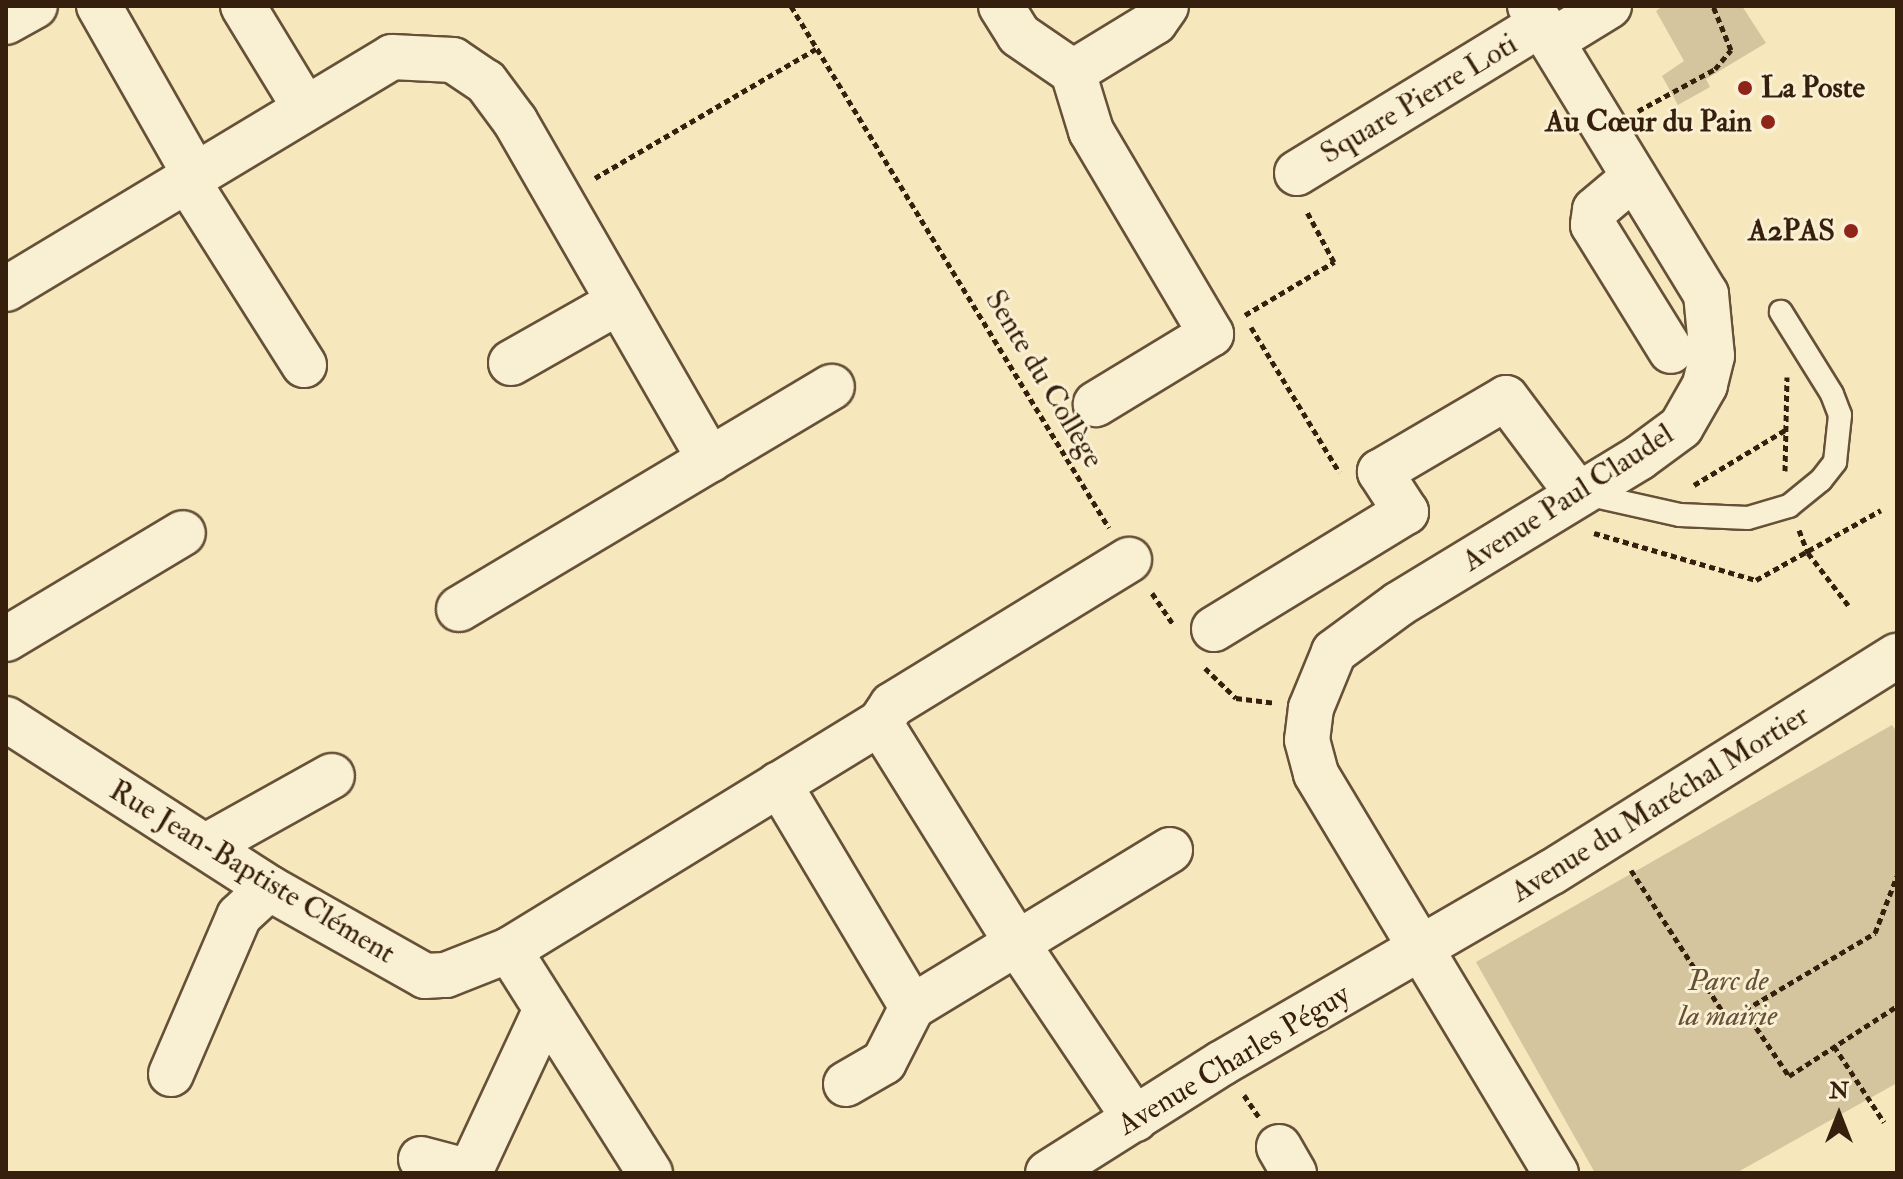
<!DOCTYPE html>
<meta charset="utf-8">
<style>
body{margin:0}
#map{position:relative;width:1903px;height:1179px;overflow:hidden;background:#f6e7bc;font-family:"IM FELL Double Pica",serif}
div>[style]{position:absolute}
.green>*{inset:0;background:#d5c59e}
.path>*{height:5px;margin-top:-2.5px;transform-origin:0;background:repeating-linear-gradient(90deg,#361f0c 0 6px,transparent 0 10px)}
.roads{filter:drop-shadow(2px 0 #665138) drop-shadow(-2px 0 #665138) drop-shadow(0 2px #665138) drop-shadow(0 -2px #665138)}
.service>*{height:22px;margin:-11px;padding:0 11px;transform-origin:11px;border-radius:11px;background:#f9efd3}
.minor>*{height:44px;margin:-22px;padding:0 22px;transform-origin:22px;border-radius:22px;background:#f9efd3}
.tertiary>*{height:44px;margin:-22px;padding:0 22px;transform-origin:22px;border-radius:22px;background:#f9efd3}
.dots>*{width:22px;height:22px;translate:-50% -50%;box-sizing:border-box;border:4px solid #f9efd3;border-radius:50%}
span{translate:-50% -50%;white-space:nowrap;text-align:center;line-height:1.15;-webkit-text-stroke:6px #f9efd3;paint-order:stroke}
.poi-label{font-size:30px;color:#361f0c;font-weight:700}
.left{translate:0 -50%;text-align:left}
.right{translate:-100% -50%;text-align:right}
.street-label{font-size:30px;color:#361f0c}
.park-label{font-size:30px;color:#665138;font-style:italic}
.frame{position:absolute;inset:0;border:8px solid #361f0c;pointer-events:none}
.north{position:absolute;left:1799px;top:1075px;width:80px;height:80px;-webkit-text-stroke:6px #f9efd3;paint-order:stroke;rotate:0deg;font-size:22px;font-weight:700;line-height:32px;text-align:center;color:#361f0c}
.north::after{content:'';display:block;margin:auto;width:28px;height:36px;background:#361f0c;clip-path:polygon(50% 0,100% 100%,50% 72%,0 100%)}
</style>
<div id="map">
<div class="green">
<i style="clip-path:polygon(1663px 6px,1742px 6px,1766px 43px,1706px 79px,1710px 87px,1678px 105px,1662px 76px,1684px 61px,1656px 11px)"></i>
<i style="clip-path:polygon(1892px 725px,1897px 732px,1897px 1083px,1736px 1173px,1595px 1173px,1476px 962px)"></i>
</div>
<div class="path">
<i style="left:791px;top:6px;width:611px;rotate:58.65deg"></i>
<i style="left:1638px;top:111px;width:88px;rotate:-28.6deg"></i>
<i style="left:1715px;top:69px;width:25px;rotate:-50deg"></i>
<i style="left:1731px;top:50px;width:48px;rotate:-112.2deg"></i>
<i style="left:595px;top:178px;width:256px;rotate:-30.3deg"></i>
<i style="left:1245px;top:315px;width:104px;rotate:-30.8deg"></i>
<i style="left:1334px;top:262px;width:59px;rotate:-118.3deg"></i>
<i style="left:1251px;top:327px;width:170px;rotate:58.7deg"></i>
<i style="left:1785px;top:471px;width:94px;rotate:-88.8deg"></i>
<i style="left:1694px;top:485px;width:106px;rotate:-31.1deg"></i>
<i style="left:1799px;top:530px;width:25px;rotate:69deg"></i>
<i style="left:1808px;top:553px;width:66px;rotate:52.4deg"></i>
<i style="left:1594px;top:533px;width:169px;rotate:16.2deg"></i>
<i style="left:1756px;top:580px;width:143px;rotate:-29.2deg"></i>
<i style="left:1152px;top:593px;width:37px;rotate:56deg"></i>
<i style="left:1205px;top:668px;width:43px;rotate:44.1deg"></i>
<i style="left:1236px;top:698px;width:38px;rotate:7deg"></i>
<i style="left:1631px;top:870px;width:179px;rotate:57.1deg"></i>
<i style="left:1728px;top:1020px;width:171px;rotate:-30.6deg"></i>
<i style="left:1875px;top:933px;width:61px;rotate:-68.9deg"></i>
<i style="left:1745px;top:1011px;width:78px;rotate:55.9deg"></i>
<i style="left:1789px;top:1076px;width:129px;rotate:-32.9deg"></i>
<i style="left:1834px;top:1046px;width:91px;rotate:56.7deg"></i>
<i style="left:1244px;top:1095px;width:27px;rotate:56deg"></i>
</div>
<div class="roads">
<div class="service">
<i style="left:1586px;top:494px;width:96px;rotate:12.6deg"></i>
<i style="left:1680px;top:515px;width:68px;rotate:2.5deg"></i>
<i style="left:1748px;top:518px;width:43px;rotate:-16.3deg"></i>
<i style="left:1789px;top:506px;width:41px;rotate:-39.1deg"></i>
<i style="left:1821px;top:480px;width:23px;rotate:-52deg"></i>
<i style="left:1835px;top:462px;width:47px;rotate:-83.9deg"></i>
<i style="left:1840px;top:415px;width:22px;rotate:-111deg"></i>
<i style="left:1832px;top:394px;width:97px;rotate:-121.9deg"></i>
</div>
<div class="minor">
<i style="left:99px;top:6px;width:194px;rotate:60.4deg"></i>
<i style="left:243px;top:6px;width:119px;rotate:58.7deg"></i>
<i style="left:1001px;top:6px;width:34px;rotate:58deg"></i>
<i style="left:1019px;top:35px;width:65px;rotate:34.4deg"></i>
<i style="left:1073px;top:72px;width:62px;rotate:73deg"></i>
<i style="left:1091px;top:131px;width:236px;rotate:59.4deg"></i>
<i style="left:1211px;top:334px;width:135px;rotate:148.7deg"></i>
<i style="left:6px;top:22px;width:33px;rotate:-29deg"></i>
<i style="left:1552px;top:41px;width:67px;rotate:-31.6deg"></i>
<i style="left:1073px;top:72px;width:96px;rotate:-31.4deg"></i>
<i style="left:1155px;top:22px;width:19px;rotate:-55deg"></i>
<i style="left:1297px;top:173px;width:286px;rotate:-31.4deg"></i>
<i style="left:1634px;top:177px;width:51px;rotate:139.8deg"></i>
<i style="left:1595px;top:210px;width:15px;rotate:98deg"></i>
<i style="left:1593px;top:225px;width:148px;rotate:58.2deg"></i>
<i style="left:187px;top:180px;width:219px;rotate:57.7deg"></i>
<i style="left:6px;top:289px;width:450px;rotate:-31deg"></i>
<i style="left:392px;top:57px;width:61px;rotate:2.8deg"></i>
<i style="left:453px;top:60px;width:40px;rotate:34deg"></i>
<i style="left:486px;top:82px;width:49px;rotate:53.4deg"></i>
<i style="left:515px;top:121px;width:391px;rotate:60.1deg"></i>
<i style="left:511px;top:363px;width:124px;rotate:-29.5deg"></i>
<i style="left:459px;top:609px;width:434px;rotate:-30.8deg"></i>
<i style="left:1214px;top:629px;width:225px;rotate:-31.4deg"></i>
<i style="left:1406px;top:512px;width:48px;rotate:-123deg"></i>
<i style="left:1380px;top:472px;width:146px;rotate:-30.4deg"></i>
<i style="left:1506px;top:398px;width:119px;rotate:53.2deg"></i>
<i style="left:6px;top:639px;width:206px;rotate:-30.9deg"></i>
<i style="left:6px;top:719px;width:313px;rotate:32.7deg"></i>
<i style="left:269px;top:888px;width:179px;rotate:29.4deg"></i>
<i style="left:425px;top:976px;width:21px;rotate:-3deg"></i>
<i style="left:446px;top:975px;width:68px;rotate:-21.6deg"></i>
<i style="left:509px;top:950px;width:435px;rotate:-31.5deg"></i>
<i style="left:880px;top:723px;width:22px;rotate:-56deg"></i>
<i style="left:892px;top:705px;width:278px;rotate:-31.5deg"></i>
<i style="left:880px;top:723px;width:261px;rotate:58.1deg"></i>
<i style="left:1018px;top:945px;width:210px;rotate:56.1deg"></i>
<i style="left:779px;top:784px;width:260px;rotate:59.2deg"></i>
<i style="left:912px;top:1007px;width:302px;rotate:-31.3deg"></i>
<i style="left:206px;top:846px;width:144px;rotate:-29.1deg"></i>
<i style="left:509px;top:950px;width:264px;rotate:57.7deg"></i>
<i style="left:171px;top:1074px;width:172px;rotate:-66.7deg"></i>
<i style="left:239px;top:916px;width:41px;rotate:-43deg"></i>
<i style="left:846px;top:1084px;width:44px;rotate:-30.1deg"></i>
<i style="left:884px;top:1062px;width:62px;rotate:-63deg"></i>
<i style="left:1279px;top:1147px;width:30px;rotate:60deg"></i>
<i style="left:421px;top:1159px;width:51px;rotate:14.9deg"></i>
<i style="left:470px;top:1172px;width:180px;rotate:-65deg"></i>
</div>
<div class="tertiary">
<i style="left:1530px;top:6px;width:338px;rotate:58.6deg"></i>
<i style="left:1706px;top:294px;width:62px;rotate:84.5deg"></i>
<i style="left:1712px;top:356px;width:30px;rotate:104deg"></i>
<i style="left:1705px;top:385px;width:48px;rotate:119.7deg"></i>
<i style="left:1681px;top:427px;width:52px;rotate:143.6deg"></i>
<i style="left:1639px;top:458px;width:281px;rotate:148.7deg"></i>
<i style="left:1399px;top:604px;width:81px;rotate:143.6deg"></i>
<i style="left:1334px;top:652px;width:61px;rotate:112.3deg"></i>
<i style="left:1311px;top:708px;width:32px;rotate:97deg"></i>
<i style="left:1307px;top:740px;width:35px;rotate:75deg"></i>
<i style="left:1316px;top:774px;width:466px;rotate:59deg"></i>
<i style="left:1048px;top:1173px;width:206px;rotate:-32.3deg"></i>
<i style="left:1222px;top:1063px;width:381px;rotate:-30.1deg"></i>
<i style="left:1552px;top:872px;width:407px;rotate:-32.1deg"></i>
</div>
</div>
<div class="dots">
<i style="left:1745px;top:88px;background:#8f2418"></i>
<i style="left:1768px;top:122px;background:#8f2418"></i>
<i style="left:1851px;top:231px;background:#8f2418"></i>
</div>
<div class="poi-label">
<span class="left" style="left:1761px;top:88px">La Poste</span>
<span class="right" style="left:1752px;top:122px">Au Cœur du Pain</span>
<span class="right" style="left:1835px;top:231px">A2PAS</span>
</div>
<div class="street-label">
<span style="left:1419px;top:99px;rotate:-31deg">Square Pierre Loti</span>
<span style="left:1044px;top:379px;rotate:59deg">Sente du Collège</span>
<span style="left:1568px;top:498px;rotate:-33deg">Avenue Paul Claudel</span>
<span style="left:1660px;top:804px;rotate:-32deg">Avenue du Maréchal Mortier</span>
<span style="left:252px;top:872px;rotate:31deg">Rue Jean-Baptiste Clément</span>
<span style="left:1234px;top:1060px;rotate:-31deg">Avenue Charles Péguy</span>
</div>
<div class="park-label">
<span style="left:1728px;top:998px">Parc de<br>la mairie</span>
</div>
<div class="frame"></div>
<div class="north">N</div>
</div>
